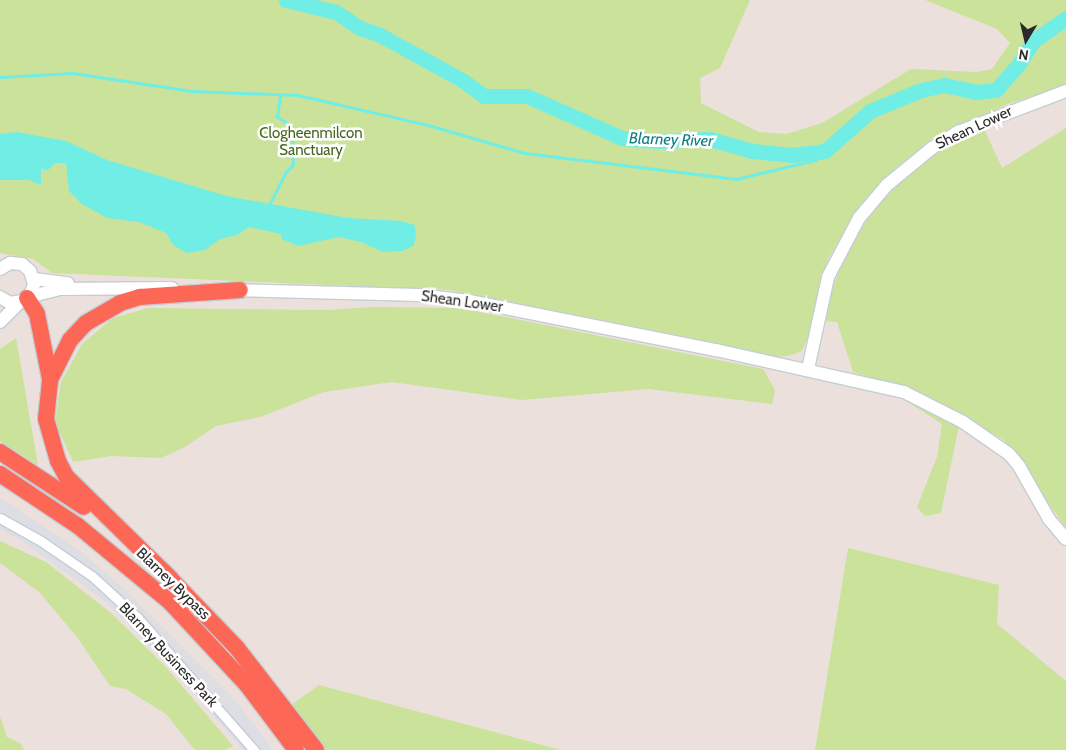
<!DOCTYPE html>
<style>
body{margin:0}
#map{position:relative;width:1066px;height:750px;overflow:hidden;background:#ece0dc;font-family:Cabin,sans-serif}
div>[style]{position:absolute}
.industrial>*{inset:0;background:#dddde4}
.green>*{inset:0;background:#cae299}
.water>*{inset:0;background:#70eee5}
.stream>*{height:2.5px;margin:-1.25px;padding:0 1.25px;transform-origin:1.25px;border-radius:1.25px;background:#70eee5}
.river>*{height:15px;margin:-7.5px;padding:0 7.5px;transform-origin:7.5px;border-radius:7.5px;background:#70eee5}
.roads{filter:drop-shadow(1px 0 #c4cdd4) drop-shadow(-1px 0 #c4cdd4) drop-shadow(0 1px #c4cdd4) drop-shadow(0 -1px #c4cdd4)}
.street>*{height:9px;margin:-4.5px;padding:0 4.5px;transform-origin:4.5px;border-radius:4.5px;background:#fff}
.secondary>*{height:12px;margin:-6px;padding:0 6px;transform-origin:6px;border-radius:6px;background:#fff}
.highway>*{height:16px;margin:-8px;padding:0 8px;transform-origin:8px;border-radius:8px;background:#fd6756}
span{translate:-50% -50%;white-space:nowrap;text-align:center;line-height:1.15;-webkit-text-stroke:5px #fff;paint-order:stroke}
.street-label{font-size:15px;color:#2a2a2a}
.park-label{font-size:15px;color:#44671a}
.water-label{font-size:16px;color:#0f7e7f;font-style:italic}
.north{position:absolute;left:1001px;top:15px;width:50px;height:50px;-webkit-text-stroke:4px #fff;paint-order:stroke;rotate:189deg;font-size:14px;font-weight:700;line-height:20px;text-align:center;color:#2a2a2a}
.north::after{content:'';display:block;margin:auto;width:18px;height:22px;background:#2a2a2a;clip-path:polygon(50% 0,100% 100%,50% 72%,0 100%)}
</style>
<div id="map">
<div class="industrial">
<i style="clip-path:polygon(0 498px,81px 552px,122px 587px,237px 702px,273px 750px,243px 750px,179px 676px,106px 602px,22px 541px,0 529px)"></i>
</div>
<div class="green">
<i style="clip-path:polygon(0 0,750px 0,720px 68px,700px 78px,701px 103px,759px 132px,787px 134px,822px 123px,911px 69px,977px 72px,992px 69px,1010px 43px,997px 29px,925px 0,1066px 0,1066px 85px,1008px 104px,934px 137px,891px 172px,856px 212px,828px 259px,809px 334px,802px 351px,788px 356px,772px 357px,450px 290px,52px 273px,33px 259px,0 253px)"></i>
<i style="clip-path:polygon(1066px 128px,1066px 528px,1004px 440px,912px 389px,853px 372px,837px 322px,825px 321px,826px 303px,848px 250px,875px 208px,912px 171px,960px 138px,984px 129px,1002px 168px)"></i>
<i style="clip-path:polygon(374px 307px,461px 308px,763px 369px,775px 390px,772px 404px,648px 389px,522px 400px,392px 382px,324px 392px,260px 417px,216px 426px,185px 447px,161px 458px,111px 456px,73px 462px,55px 422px,61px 382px,82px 344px,113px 318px,148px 308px,327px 310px)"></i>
<i style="clip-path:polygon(16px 338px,38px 465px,0 441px,0 349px)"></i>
<i style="clip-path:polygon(894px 393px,959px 426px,941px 513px,925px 516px,917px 507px,937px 457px,942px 424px)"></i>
<i style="clip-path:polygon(0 541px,46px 562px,111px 613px,166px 667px,233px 746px,225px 750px,195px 750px,166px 714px,126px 689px,110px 686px,77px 637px,39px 592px,0 563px)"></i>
<i style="clip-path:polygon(848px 548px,999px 585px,997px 624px,1066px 681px,1066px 750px,815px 750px)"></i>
<i style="clip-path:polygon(319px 685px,561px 750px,322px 750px,291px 705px)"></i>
<i style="clip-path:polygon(0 716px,7px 737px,20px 743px,24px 750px,0 750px)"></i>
</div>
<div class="water">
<i style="clip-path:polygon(16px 132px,66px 141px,107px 160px,226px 196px,348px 218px,401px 221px,415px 225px,416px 238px,413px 246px,402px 251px,383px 252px,361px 242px,339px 237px,298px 246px,282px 239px,281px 234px,249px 227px,237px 235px,220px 239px,205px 250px,187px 253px,173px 245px,166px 233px,139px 222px,107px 218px,82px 204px,69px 191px,66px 163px,55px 163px,47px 171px,41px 168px,41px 185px,29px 180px,0 180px,0 134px)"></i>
</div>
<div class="stream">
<i style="left:0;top:77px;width:73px;rotate:-3.1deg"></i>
<i style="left:73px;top:73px;width:120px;rotate:8.6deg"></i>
<i style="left:192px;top:91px;width:106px;rotate:2.2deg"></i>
<i style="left:298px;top:95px;width:138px;rotate:13deg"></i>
<i style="left:432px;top:126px;width:97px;rotate:16.2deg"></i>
<i style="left:525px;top:153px;width:213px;rotate:7deg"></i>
<i style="left:736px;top:179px;width:82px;rotate:-13.4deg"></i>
<i style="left:816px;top:160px;width:13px;rotate:-45deg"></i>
<i style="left:270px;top:203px;width:34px;rotate:-63deg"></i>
<i style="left:285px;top:173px;width:11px;rotate:-45deg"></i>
<i style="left:293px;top:165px;width:38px;rotate:-92deg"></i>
<i style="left:292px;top:127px;width:18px;rotate:-146deg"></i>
<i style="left:277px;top:117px;width:22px;rotate:-82deg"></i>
</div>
<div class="river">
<i style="left:286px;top:0;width:51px;rotate:13.5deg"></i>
<i style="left:336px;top:12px;width:29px;rotate:34deg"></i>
<i style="left:360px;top:28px;width:21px;rotate:19deg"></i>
<i style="left:380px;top:35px;width:94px;rotate:28.8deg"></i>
<i style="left:462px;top:80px;width:27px;rotate:36deg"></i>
<i style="left:484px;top:96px;width:43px"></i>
<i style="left:527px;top:96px;width:104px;rotate:23.9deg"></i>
<i style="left:622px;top:138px;width:36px;rotate:5deg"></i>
<i style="left:658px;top:141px;width:52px;rotate:-2.2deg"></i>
<i style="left:710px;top:139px;width:44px;rotate:15.9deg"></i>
<i style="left:752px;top:151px;width:40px;rotate:5.7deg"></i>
<i style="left:792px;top:155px;width:33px;rotate:-7deg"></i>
<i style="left:825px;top:151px;width:60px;rotate:-41.6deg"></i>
<i style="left:870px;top:111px;width:55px;rotate:-22.4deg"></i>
<i style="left:921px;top:90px;width:24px;rotate:-12deg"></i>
<i style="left:944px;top:85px;width:33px;rotate:12deg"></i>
<i style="left:976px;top:92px;width:20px;rotate:-6deg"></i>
<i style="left:996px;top:90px;width:37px;rotate:-49deg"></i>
<i style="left:1020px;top:62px;width:25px;rotate:-58deg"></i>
<i style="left:1033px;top:41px;width:40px;rotate:-34.9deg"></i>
</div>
<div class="roads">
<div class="street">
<i style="left:0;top:518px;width:47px;rotate:29.3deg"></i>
<i style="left:41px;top:541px;width:62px;rotate:34.5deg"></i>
<i style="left:92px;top:576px;width:62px;rotate:42.4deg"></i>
<i style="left:138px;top:618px;width:176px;rotate:48.7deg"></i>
</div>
<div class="secondary">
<i style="left:0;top:269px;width:12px;rotate:-31deg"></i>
<i style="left:10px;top:263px;width:12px;rotate:5deg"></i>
<i style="left:22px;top:264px;width:11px;rotate:41deg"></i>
<i style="left:30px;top:271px;width:14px;rotate:73deg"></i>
<i style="left:34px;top:284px;width:9px;rotate:108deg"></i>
<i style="left:31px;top:293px;width:12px;rotate:138deg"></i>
<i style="left:22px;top:301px;width:12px;rotate:171deg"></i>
<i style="left:10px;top:303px;width:12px;rotate:-149deg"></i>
<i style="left:34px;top:279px;width:34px;rotate:7deg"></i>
<i style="left:232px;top:290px;width:187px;rotate:1.5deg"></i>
<i style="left:419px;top:295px;width:51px;rotate:6.7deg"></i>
<i style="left:470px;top:301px;width:251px;rotate:11.3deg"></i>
<i style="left:716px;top:350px;width:193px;rotate:12.6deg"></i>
<i style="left:904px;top:392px;width:66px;rotate:27deg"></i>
<i style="left:963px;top:422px;width:56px;rotate:34.8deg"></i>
<i style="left:1009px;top:454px;width:16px;rotate:50deg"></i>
<i style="left:1019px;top:466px;width:61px;rotate:60.5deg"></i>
<i style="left:1049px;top:519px;width:26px;rotate:50deg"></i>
<i style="left:28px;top:297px;width:32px;rotate:-14deg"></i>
<i style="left:59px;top:289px;width:113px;rotate:-0.5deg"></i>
<i style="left:0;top:322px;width:28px;rotate:-45deg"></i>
<i style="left:808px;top:369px;width:94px;rotate:-77.7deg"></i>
<i style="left:828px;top:277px;width:67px;rotate:-62.3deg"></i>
<i style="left:859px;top:218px;width:43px;rotate:-49.7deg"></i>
<i style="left:887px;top:185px;width:58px;rotate:-39.4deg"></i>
<i style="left:932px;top:148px;width:31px;rotate:-32deg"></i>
<i style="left:958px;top:132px;width:116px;rotate:-20.8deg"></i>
</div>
<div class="highway">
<i style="left:27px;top:298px;width:19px;rotate:58deg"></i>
<i style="left:37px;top:314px;width:66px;rotate:78.7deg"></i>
<i style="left:0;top:452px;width:100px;rotate:33.2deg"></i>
<i style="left:0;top:474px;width:94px;rotate:33.7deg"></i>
<i style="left:78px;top:526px;width:119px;rotate:39.6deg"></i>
<i style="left:170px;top:602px;width:113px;rotate:47.1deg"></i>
<i style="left:247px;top:685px;width:81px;rotate:53deg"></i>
<i style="left:163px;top:571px;width:107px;rotate:46.1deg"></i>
<i style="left:237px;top:648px;width:129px;rotate:52.2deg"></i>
<i style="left:171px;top:579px;width:147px;rotate:-135.6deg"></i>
<i style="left:66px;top:476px;width:17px;rotate:-118deg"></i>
<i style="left:58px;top:461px;width:44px;rotate:-105.9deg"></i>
<i style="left:46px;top:419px;width:39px;rotate:-84deg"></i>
<i style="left:50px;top:380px;width:45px;rotate:-63.4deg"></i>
<i style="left:70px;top:340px;width:23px;rotate:-47deg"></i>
<i style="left:86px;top:323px;width:39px;rotate:-30deg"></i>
<i style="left:120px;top:303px;width:21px;rotate:-17deg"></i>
<i style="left:140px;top:297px;width:100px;rotate:-4deg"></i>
</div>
</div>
<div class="street-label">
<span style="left:974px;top:128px;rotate:-25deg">Shean Lower</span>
<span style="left:462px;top:302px;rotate:8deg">Shean Lower</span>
<span style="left:173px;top:584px;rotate:44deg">Blarney Bypass</span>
<span style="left:168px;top:655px;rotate:47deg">Blarney Business Park</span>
</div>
<div class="park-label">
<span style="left:311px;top:142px">Clogheenmilcon<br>Sanctuary</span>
</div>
<div class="water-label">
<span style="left:671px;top:140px;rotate:2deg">Blarney River</span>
</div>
<div class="north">N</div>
</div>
